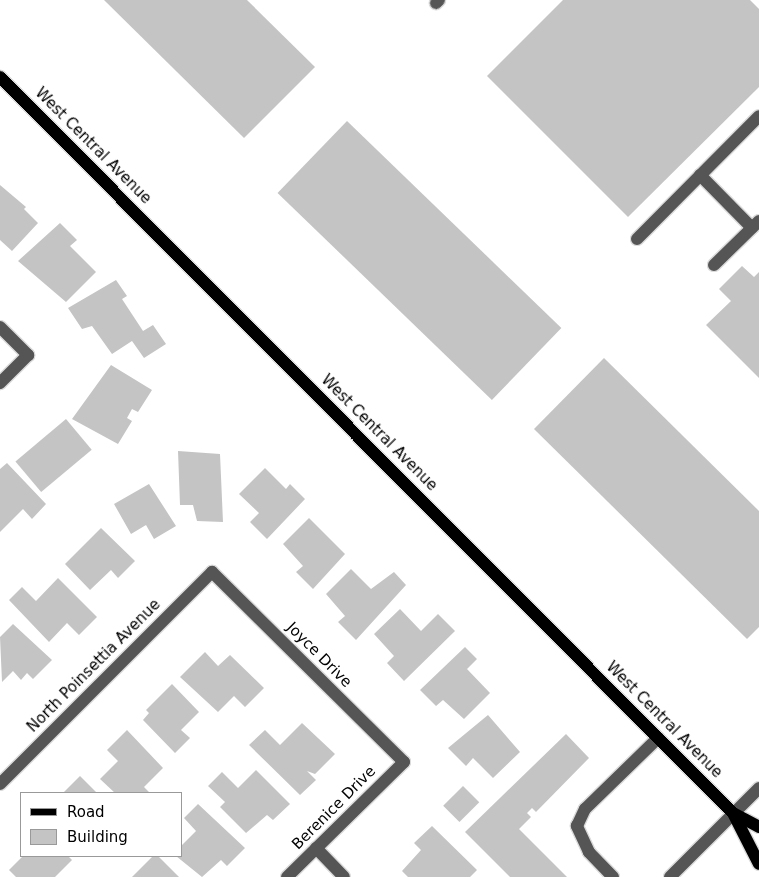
<!DOCTYPE html>
<style>
body{margin:0}
#map{position:relative;width:759px;height:877px;overflow:hidden;background:#fff;font-family:"DejaVu Sans",sans-serif}
div>[style]{position:absolute}
.building>*{inset:0;background:#c4c4c4;transform-origin:0 0}
.roads{filter:drop-shadow(1px 0 #dbdbdb) drop-shadow(-1px 0 #dbdbdb) drop-shadow(0 1px #dbdbdb) drop-shadow(0 -1px #dbdbdb)}
.minor>*{height:12px;margin:-6px;padding:0 6px;transform-origin:6px;border-radius:6px;background:#555}
.major>*{height:12px;margin:-6px;padding:0 6px;transform-origin:6px;border-radius:6px;background:#000}
span{translate:-50% -50%;white-space:nowrap;text-align:center;line-height:1.15;-webkit-text-stroke:4px #fff;paint-order:stroke}
.street-label{font-size:15px;color:#000}
.legend{position:absolute;left:20px;top:792px;width:162px;height:65px;box-sizing:border-box;background:#fff;border:1px solid #999;margin:0;padding:6px 9px;list-style:none;font-size:15px;color:#000}
.legend li{display:flex;align-items:center;gap:10px;height:25px}
.legend b{width:25px;border:1px solid #999}
</style>
<div id="map">
<div class="building">
<i style="clip-path:polygon(104px 0,247px 0,315px 67px,244px 138px)"></i>
<i style="clip-path:polygon(563px 0,750px 0,759px 9px,759px 87px,628px 217px,487px 76px)"></i>
<i style="left:347px;top:121px;width:298px;height:100px;rotate:44deg"></i>
<i style="clip-path:polygon(0 185px,26px 207px,24px 209px,38px 223px,12px 251px,0 240px)"></i>
<i style="clip-path:polygon(60px 223px,77px 240px,70px 246px,96px 272px,66px 302px,18px 261px)"></i>
<i style="clip-path:polygon(742px 266px,754px 277px,759px 272px,759px 378px,706px 325px,731px 301px,719px 289px)"></i>
<i style="clip-path:polygon(116px 280px,127px 296px,122px 299px,143px 331px,153px 325px,166px 344px,144px 358px,132px 341px,112px 354px,92px 326px,82px 329px,68px 308px)"></i>
<i style="clip-path:polygon(604px 358px,759px 511px,759px 627px,747px 639px,534px 429px)"></i>
<i style="clip-path:polygon(111px 365px,152px 390px,138px 412px,132px 409px,127px 418px,132px 421px,118px 444px,72px 419px)"></i>
<i style="left:66px;top:419px;width:40px;height:66px;rotate:50deg"></i>
<i style="clip-path:polygon(178px 451px,220px 454px,223px 522px,197px 521px,193px 505px,180px 505px)"></i>
<i style="clip-path:polygon(7px 463px,46px 504px,32px 519px,23px 509px,0 532px,0 469px)"></i>
<i style="clip-path:polygon(265px 468px,286px 489px,290px 484px,305px 499px,267px 539px,250px 522px,259px 513px,239px 494px)"></i>
<i style="clip-path:polygon(149px 484px,176px 526px,154px 539px,146px 525px,131px 534px,114px 504px)"></i>
<i style="clip-path:polygon(309px 518px,345px 554px,313px 589px,296px 572px,303px 566px,283px 544px)"></i>
<i style="clip-path:polygon(101px 528px,135px 561px,118px 578px,111px 570px,90px 590px,65px 564px)"></i>
<i style="clip-path:polygon(351px 569px,371px 589px,394px 572px,406px 585px,356px 640px,338px 622px,345px 616px,326px 594px)"></i>
<i style="clip-path:polygon(58px 578px,97px 617px,79px 635px,67px 623px,49px 642px,9px 600px,22px 587px,36px 601px)"></i>
<i style="clip-path:polygon(400px 609px,421px 631px,438px 614px,455px 631px,404px 681px,387px 663px,394px 656px,374px 634px)"></i>
<i style="clip-path:polygon(13px 624px,52px 660px,33px 679px,27px 673px,21px 680px,13px 671px,2px 682px,0 637px)"></i>
<i style="clip-path:polygon(465px 647px,477px 659px,467px 669px,490px 693px,464px 719px,443px 700px,436px 706px,420px 690px)"></i>
<i style="clip-path:polygon(205px 652px,218px 666px,230px 655px,264px 688px,245px 707px,234px 696px,218px 712px,180px 677px)"></i>
<i style="clip-path:polygon(172px 684px,199px 712px,181px 730px,190px 738px,175px 753px,143px 720px,149px 713px,146px 710px)"></i>
<i style="clip-path:polygon(488px 715px,520px 752px,493px 778px,473px 758px,466px 766px,448px 748px)"></i>
<i style="clip-path:polygon(302px 723px,335px 754px,315px 774px,307px 771px,316px 780px,300px 795px,249px 745px,265px 730px,280px 745px)"></i>
<i style="clip-path:polygon(127px 730px,163px 768px,144px 787px,150px 793px,115px 793px,100px 779px,118px 761px,107px 750px)"></i>
<i style="clip-path:polygon(566px 734px,589px 758px,536px 812px,532px 808px,527px 813px,531px 817px,519px 829px,567px 877px,510px 877px,465px 832px)"></i>
<i style="clip-path:polygon(256px 770px,290px 804px,273px 820px,267px 815px,246px 833px,220px 807px,225px 802px,208px 786px,222px 772px,238px 788px)"></i>
<i style="clip-path:polygon(80px 776px,97px 793px,63px 793px)"></i>
<i style="left:463px;top:786px;width:23px;height:28px;rotate:45deg"></i>
<i style="clip-path:polygon(198px 804px,245px 848px,227px 866px,221px 860px,202px 877px,176px 856px,181px 856px,181px 846px,196px 831px,184px 818px)"></i>
<i style="clip-path:polygon(432px 826px,477px 870px,470px 877px,408px 877px,402px 871px,421px 850px,414px 843px)"></i>
<i style="clip-path:polygon(23px 856px,68px 856px,72px 860px,55px 877px,16px 877px,9px 870px)"></i>
<i style="clip-path:polygon(153px 856px,158px 856px,179px 877px,132px 877px)"></i>
</div>
<div class="roads">
<div class="minor">
<i style="left:436px;top:3px;width:4px;rotate:-45deg"></i>
<i style="left:700px;top:175px;width:74px;rotate:45.5deg"></i>
<i style="left:637px;top:239px;width:173px;rotate:-45.2deg"></i>
<i style="left:714px;top:265px;width:63px;rotate:-44.4deg"></i>
<i style="left:0;top:327px;width:40px;rotate:45deg"></i>
<i style="left:28px;top:355px;width:40px;rotate:135deg"></i>
<i style="left:0;top:784px;width:300px;rotate:-45deg"></i>
<i style="left:212px;top:572px;width:270px;rotate:44.7deg"></i>
<i style="left:404px;top:762px;width:164px;rotate:135.5deg"></i>
<i style="left:316px;top:848px;width:40px;rotate:46deg"></i>
<i style="left:613px;top:877px;width:35px;rotate:-134deg"></i>
<i style="left:589px;top:852px;width:29px;rotate:-115deg"></i>
<i style="left:577px;top:826px;width:19px;rotate:-65deg"></i>
<i style="left:585px;top:809px;width:102px;rotate:-44.2deg"></i>
<i style="left:670px;top:877px;width:126px;rotate:-45deg"></i>
</div>
<div class="major">
<i style="left:0;top:77px;width:1039px;rotate:45.12deg"></i>
<i style="left:733px;top:813px;width:30px;rotate:28deg"></i>
<i style="left:733px;top:813px;width:57px;rotate:63deg"></i>
</div>
</div>
<div class="street-label">
<span style="left:93px;top:146px;rotate:45deg">West Central Avenue</span>
<span style="left:379px;top:433px;rotate:45deg">West Central Avenue</span>
<span style="left:319px;top:655px;rotate:45deg">Joyce Drive</span>
<span style="left:94px;top:666px;rotate:-45deg">North Poinsettia Avenue</span>
<span style="left:664px;top:720px;rotate:45deg">West Central Avenue</span>
<span style="left:334px;top:808px;rotate:-45deg">Berenice Drive</span>
</div>
<ul class="legend">
<li><b style="height:6px;background:#000"></b>Road</li>
<li><b style="height:14px;background:#c4c4c4"></b>Building</li>
</ul>
</div>
